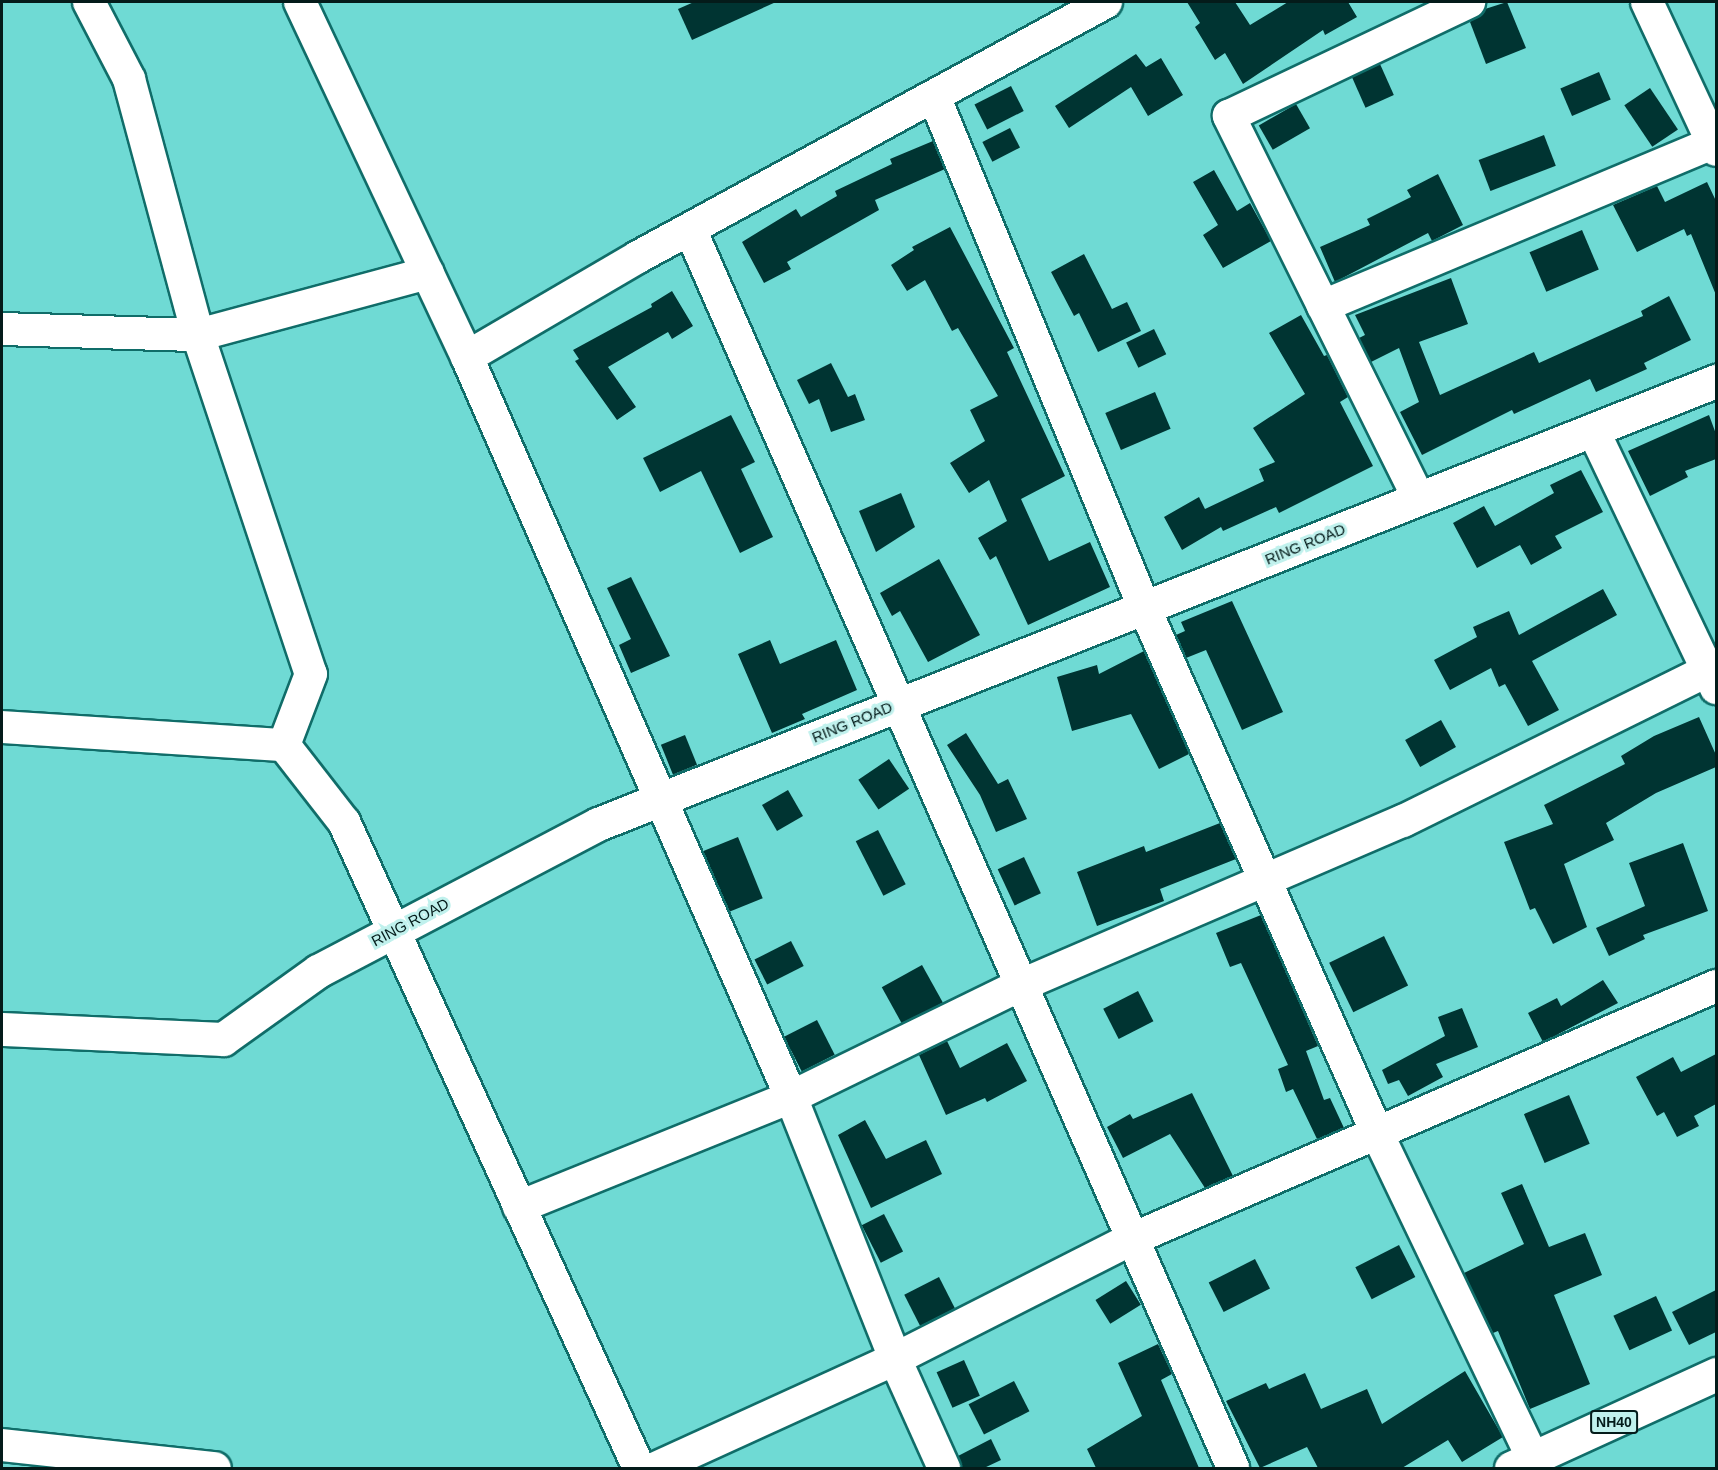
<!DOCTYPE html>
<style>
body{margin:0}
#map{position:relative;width:1718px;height:1470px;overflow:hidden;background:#6fdad4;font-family:Arial,sans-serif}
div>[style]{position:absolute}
.building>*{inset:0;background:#003432;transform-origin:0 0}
.roads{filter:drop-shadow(2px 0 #106d69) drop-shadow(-2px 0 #106d69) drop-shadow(0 2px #106d69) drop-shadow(0 -2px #106d69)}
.minor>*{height:32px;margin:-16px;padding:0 16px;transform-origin:16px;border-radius:16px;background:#fff}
.tertiary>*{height:33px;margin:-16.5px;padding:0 16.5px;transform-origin:16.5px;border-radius:16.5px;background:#fff}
.trunk>*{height:33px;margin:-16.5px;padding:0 16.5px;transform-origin:16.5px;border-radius:16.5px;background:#fff}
span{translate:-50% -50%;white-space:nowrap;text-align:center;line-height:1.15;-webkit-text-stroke:6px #c0f1ed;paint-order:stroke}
.shield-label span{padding:2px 4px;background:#c0f1ed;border:2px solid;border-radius:4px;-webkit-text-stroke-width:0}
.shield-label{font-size:14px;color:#041b1a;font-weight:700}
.street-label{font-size:15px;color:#041b1a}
.frame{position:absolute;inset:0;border:3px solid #041b1a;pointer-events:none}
</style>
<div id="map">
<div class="building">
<i style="clip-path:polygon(694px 2px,776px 2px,692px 40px,678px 9px)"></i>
<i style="clip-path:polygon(1187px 2px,1235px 2px,1250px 25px,1288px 2px,1348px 2px,1357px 17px,1325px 35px,1323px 30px,1243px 84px,1225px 53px,1215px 60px,1195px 27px,1200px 23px)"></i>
<i style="clip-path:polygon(1507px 2px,1526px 48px,1486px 64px,1470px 22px,1485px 9px)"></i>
<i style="clip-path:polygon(1136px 54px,1146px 67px,1161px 58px,1183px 95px,1148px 116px,1131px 87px,1069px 128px,1055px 106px)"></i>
<i style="left:1380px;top:64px;width:34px;height:31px;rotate:66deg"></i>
<i style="left:1599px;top:72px;width:30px;height:42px;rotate:67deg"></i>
<i style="left:1011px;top:86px;width:28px;height:41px;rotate:63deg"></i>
<i style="left:1650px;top:88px;width:50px;height:31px;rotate:56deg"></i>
<i style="left:1296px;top:104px;width:28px;height:43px;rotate:60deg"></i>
<i style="left:1010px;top:128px;width:22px;height:31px;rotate:63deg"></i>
<i style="left:1544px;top:135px;width:33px;height:70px;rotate:69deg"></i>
<i style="clip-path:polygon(933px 141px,945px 169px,875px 200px,879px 210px,787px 262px,791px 269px,764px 283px,742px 242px,796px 209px,801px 217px,837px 196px,835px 191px,892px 164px,890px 159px)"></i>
<i style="clip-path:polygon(1214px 170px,1237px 211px,1250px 203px,1271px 241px,1223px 268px,1203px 235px,1218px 225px,1193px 182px)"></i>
<i style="clip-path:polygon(1438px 174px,1463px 225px,1432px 241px,1428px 233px,1335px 282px,1320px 247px,1370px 225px,1367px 219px,1411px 197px,1407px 190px)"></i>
<i style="clip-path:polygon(1707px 182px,1716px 201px,1716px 295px,1691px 234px,1687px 236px,1684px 229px,1637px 252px,1613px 205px,1657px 186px,1665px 202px)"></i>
<i style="clip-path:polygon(950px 227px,1014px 348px,1007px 352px,1065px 476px,1021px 499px,1049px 561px,1090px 542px,1110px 587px,1028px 625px,996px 556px,990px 560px,978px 538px,1007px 521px,989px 480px,969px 493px,950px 463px,985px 441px,970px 410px,998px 396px,958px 328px,952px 331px,925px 280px,907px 291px,891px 265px,914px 250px,912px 247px)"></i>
<i style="left:1582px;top:230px;width:43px;height:57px;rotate:67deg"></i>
<i style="clip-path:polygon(1084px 254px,1112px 309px,1127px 302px,1141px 331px,1098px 352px,1079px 313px,1074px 316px,1051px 272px)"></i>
<i style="clip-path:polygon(1451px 278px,1468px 324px,1419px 342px,1440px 395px,1534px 352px,1539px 363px,1643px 316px,1641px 311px,1669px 296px,1691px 340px,1644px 363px,1647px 369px,1596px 392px,1590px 379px,1514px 414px,1512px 410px,1422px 455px,1400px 412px,1419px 402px,1399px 348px,1371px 362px,1359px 338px,1365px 335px,1355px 315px)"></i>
<i style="clip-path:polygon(672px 291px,693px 326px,672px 339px,668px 332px,608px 367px,636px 407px,617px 420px,575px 361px,579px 359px,573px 350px,652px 307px,651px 304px)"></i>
<i style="clip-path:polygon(1301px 315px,1324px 356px,1327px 355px,1348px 397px,1340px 402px,1373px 466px,1279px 513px,1276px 507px,1223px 531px,1221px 527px,1182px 550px,1164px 517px,1199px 497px,1205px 509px,1264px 481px,1259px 469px,1275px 462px,1253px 428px,1305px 394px,1269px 333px)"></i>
<i style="left:1154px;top:329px;width:28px;height:31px;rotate:64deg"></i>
<i style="clip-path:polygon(831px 363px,848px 397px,855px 394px,865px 420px,831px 432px,819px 399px,809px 404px,797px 380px)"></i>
<i style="left:1155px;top:392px;width:40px;height:54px;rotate:67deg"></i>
<i style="clip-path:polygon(731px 415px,755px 462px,741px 469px,773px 537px,740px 553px,701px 471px,660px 492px,643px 458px)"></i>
<i style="clip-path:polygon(1709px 415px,1716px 434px,1716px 459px,1685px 471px,1688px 477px,1650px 496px,1628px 451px)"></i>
<i style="clip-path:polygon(1581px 470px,1603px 512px,1555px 536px,1562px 548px,1531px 565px,1520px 545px,1477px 568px,1453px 523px,1484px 506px,1495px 526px,1554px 493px,1550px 485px)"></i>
<i style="clip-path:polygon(901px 493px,915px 527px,876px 552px,859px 511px)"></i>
<i style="clip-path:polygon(939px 559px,980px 635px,928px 662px,900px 611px,892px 616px,880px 593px)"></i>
<i style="clip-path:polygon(631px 577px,670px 656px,631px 673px,619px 645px,631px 639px,607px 588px)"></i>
<i style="clip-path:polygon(1603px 589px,1617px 615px,1532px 661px,1559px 710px,1528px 726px,1505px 684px,1499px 687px,1491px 668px,1450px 690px,1434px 660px,1477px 637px,1473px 627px,1509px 611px,1519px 635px)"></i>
<i style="clip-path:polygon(1232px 601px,1283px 712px,1242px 730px,1206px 650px,1186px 658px,1176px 635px,1185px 631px,1181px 622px)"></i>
<i style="clip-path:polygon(770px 640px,780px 664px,836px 640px,857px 690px,802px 714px,805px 719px,772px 733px,738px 654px)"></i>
<i style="clip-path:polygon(1144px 651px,1189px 754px,1159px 769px,1131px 714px,1072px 731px,1057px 677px,1097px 665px,1099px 674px)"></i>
<i style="clip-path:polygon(1699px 717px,1716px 755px,1716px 767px,1656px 793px,1606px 823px,1614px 840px,1564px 864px,1587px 927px,1553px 944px,1535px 908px,1530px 910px,1504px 842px,1553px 824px,1544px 805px,1625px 764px,1621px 756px,1654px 736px)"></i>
<i style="left:1441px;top:720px;width:31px;height:41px;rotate:61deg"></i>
<i style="clip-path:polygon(966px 733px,998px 784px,1008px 779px,1027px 819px,996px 832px,980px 795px,947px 745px)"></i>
<i style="left:685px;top:735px;width:32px;height:26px;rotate:68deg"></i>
<i style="left:889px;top:759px;width:36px;height:37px;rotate:56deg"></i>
<i style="left:788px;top:790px;width:30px;height:30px;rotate:60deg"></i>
<i style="clip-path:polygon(1220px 823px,1236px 859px,1160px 889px,1164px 901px,1097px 926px,1077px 872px,1144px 846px,1146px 852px)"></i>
<i style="left:878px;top:830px;width:61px;height:25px;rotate:63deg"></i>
<i style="left:738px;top:837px;width:66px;height:38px;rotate:68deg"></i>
<i style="clip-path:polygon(1683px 843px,1708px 911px,1643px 935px,1645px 939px,1609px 956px,1596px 928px,1645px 906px,1629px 863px)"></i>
<i style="left:1024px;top:857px;width:40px;height:29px;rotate:65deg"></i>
<i style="clip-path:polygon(1261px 915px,1318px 1046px,1306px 1051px,1324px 1100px,1330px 1098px,1344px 1128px,1317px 1139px,1293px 1089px,1286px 1092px,1278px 1069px,1288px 1065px,1241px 963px,1230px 967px,1216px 933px)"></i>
<i style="left:1384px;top:936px;width:55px;height:61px;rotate:64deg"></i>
<i style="left:791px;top:941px;width:28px;height:41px;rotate:63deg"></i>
<i style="left:922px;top:965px;width:43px;height:46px;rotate:61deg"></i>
<i style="clip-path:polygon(1603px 980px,1618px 1003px,1543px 1042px,1528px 1013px,1557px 998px,1561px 1006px)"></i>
<i style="left:1138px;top:991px;width:34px;height:39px;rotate:63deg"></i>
<i style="clip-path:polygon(1462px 1008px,1478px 1047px,1436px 1064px,1443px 1077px,1408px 1096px,1399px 1080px,1388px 1084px,1382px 1070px,1445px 1036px,1438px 1017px)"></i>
<i style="left:817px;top:1020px;width:39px;height:37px;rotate:63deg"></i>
<i style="clip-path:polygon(947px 1041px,960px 1068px,1007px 1043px,1027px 1081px,987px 1102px,985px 1098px,946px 1115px,919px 1055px)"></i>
<i style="clip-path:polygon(1716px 1054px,1716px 1104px,1694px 1116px,1699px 1126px,1677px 1137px,1664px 1112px,1657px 1116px,1636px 1077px,1673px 1057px,1681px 1072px)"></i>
<i style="clip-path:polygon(1192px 1093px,1233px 1176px,1205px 1188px,1170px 1134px,1123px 1158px,1107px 1127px,1130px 1114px,1133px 1119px)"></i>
<i style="left:1569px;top:1095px;width:53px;height:49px;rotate:67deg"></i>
<i style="clip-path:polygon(865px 1120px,886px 1159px,926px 1140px,942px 1174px,871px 1208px,838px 1135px)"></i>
<i style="clip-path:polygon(1522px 1184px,1549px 1247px,1585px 1233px,1602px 1275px,1554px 1295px,1590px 1384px,1530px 1409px,1498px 1331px,1493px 1333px,1464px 1273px,1524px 1244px,1501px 1193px)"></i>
<i style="left:884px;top:1214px;width:42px;height:25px;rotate:63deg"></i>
<i style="left:1399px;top:1245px;width:36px;height:49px;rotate:63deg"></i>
<i style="left:1255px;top:1259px;width:33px;height:52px;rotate:63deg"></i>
<i style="left:939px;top:1277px;width:35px;height:39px;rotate:63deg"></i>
<i style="left:1126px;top:1281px;width:28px;height:36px;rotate:58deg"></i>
<i style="clip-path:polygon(1716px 1290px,1716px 1332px,1689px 1345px,1672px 1312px)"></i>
<i style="left:1656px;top:1296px;width:38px;height:47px;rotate:65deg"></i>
<i style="clip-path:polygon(1158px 1344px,1172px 1374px,1161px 1380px,1199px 1468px,1096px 1468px,1087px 1449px,1142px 1416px,1118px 1363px)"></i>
<i style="left:964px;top:1360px;width:39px;height:30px;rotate:66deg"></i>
<i style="clip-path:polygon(1465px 1371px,1503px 1437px,1462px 1462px,1448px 1440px,1402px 1468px,1318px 1468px,1307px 1447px,1260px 1468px,1226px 1401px,1266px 1383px,1269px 1389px,1305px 1373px,1321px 1409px,1367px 1389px,1382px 1424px)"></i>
<i style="left:1014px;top:1381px;width:34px;height:51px;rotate:63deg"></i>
<i style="clip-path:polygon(991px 1439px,1001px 1460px,984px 1468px,962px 1468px,958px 1456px)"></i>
</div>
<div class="roads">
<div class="minor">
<i style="left:89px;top:2px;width:87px;rotate:62.5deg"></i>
<i style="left:129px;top:79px;width:265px;rotate:74.9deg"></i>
<i style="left:198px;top:335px;width:357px;rotate:71.6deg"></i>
<i style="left:311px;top:674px;width:76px;rotate:110.8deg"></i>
<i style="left:300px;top:2px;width:392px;rotate:64.8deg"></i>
<i style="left:467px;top:357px;width:808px;rotate:66.35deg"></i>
<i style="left:791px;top:1097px;width:282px;rotate:68.3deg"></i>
<i style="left:895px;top:1359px;width:120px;rotate:65.8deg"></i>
<i style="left:1647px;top:2px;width:163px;rotate:65deg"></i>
<i style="left:934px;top:96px;width:552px;rotate:67.66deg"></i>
<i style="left:1144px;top:607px;width:575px;rotate:66.11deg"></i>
<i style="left:1377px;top:1133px;width:361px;rotate:64.4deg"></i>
<i style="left:690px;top:229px;width:1353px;rotate:66.33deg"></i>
<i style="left:1323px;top:306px;width:426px;rotate:-22.7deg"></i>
<i style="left:2px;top:329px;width:196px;rotate:1.8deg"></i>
<i style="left:198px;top:335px;width:238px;rotate:-15.1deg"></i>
<i style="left:467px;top:357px;width:198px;rotate:-30.3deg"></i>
<i style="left:638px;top:257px;width:533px;rotate:-28.58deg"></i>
<i style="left:1593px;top:430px;width:286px;rotate:64.5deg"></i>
<i style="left:1419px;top:499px;width:428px;rotate:-116.4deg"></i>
<i style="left:1229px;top:116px;width:266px;rotate:-25.4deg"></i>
<i style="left:2px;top:727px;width:283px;rotate:3.7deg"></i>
<i style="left:284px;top:745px;width:98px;rotate:52.1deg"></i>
<i style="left:344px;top:822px;width:710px;rotate:65.46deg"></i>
<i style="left:519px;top:1207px;width:293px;rotate:-22deg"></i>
<i style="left:791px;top:1097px;width:254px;rotate:-26deg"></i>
<i style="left:1019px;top:986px;width:418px;rotate:-23.3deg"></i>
<i style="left:1403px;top:821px;width:349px;rotate:-26.3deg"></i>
<i style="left:2px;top:1445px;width:214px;rotate:6.2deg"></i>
<i style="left:656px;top:1468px;width:263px;rotate:-24.5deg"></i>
<i style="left:895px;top:1359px;width:263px;rotate:-26.9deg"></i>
<i style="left:1130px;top:1240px;width:639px;rotate:-23.43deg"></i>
</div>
<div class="tertiary">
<i style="left:2px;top:1029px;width:221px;rotate:2.6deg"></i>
<i style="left:223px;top:1039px;width:117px;rotate:-35.6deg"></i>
<i style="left:318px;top:971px;width:316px;rotate:-27.7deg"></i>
<i style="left:598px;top:824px;width:1203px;rotate:-21.62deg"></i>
</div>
<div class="trunk">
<i style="left:1511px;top:1468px;width:226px;rotate:-24.6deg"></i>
</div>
</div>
<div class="shield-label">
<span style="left:1614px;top:1422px">NH40</span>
</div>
<div class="street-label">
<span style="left:1305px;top:544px;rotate:-22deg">RING ROAD</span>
<span style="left:852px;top:722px;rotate:-22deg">RING ROAD</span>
<span style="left:410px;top:922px;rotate:-28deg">RING ROAD</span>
</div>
<div class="frame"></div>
</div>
